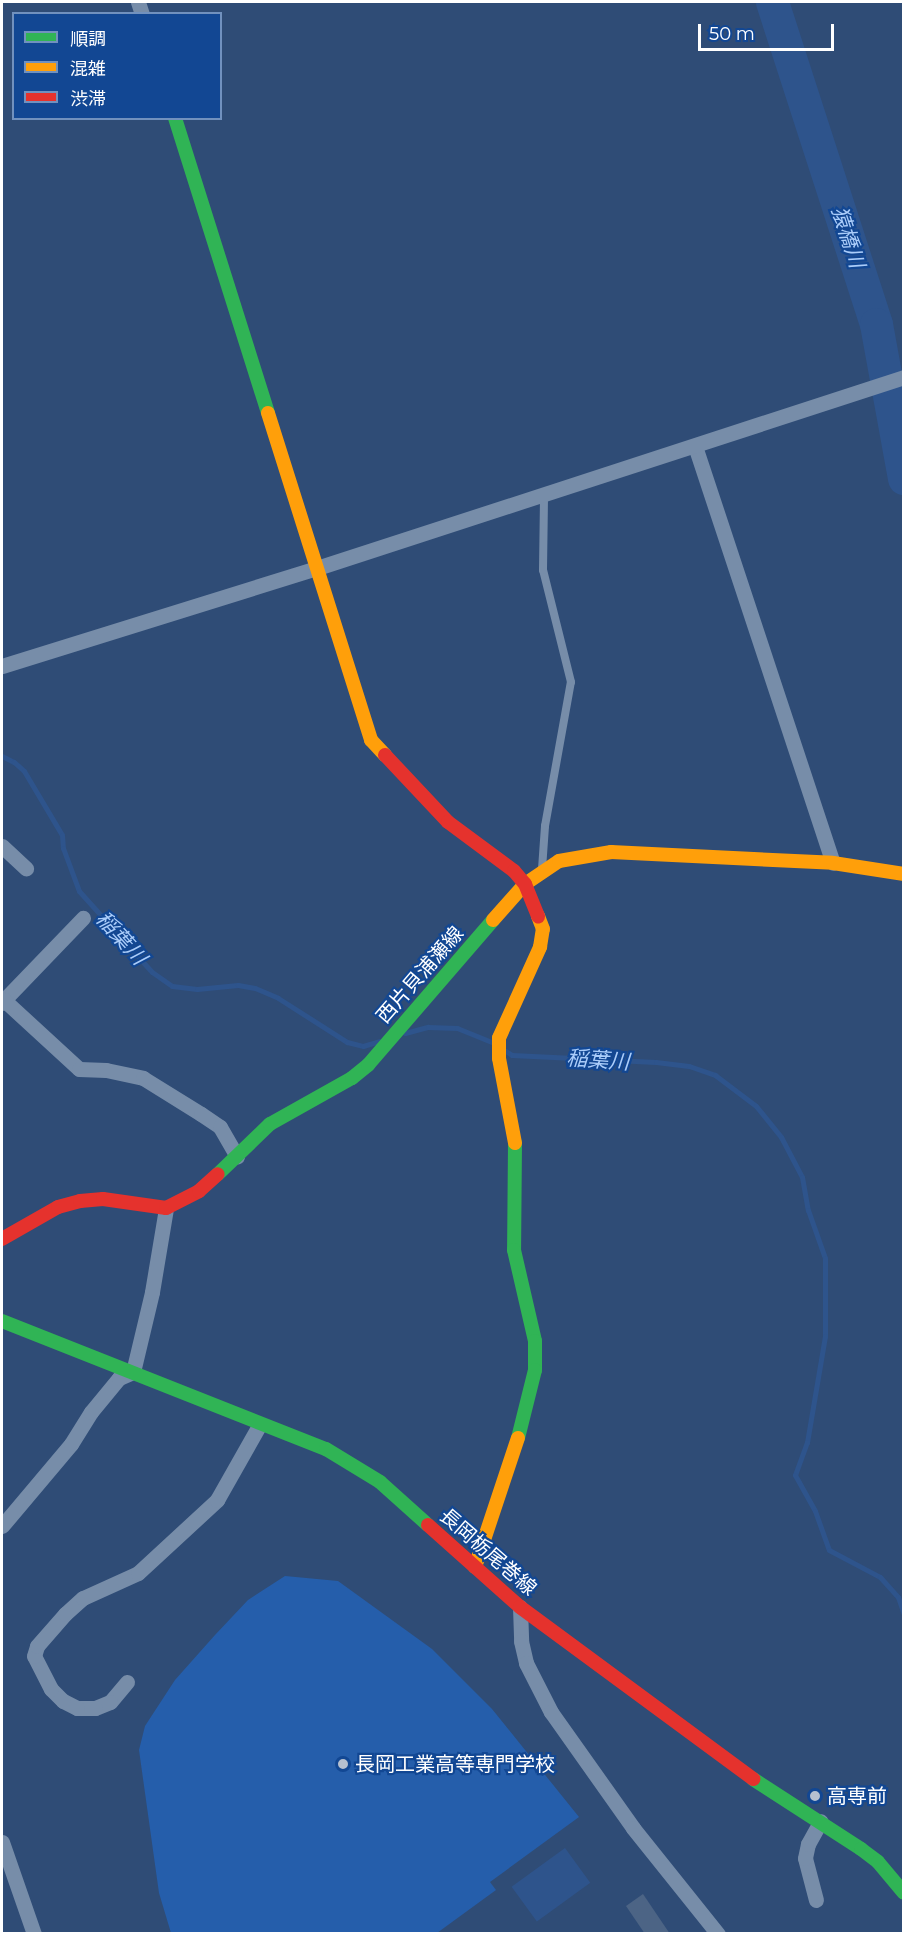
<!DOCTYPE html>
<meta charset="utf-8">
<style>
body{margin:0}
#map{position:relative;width:905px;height:1935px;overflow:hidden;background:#2f4c76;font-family:Montserrat,"Noto Sans JP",sans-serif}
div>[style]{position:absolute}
.green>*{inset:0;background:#255eab}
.water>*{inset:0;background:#2e548c;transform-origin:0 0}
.stream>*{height:5px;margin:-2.5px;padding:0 2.5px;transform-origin:2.5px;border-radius:2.5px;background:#2e548c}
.river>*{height:33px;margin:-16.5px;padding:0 16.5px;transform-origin:16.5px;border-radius:16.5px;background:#2e548c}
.building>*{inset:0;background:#4c6485}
.lane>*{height:8px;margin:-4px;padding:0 4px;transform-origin:4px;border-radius:4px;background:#778da9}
.street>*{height:15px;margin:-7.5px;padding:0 7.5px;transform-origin:7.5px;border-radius:7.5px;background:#778da9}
.fast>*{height:14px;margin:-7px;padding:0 7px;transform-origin:7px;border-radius:7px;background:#30b455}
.slow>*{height:14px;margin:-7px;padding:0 7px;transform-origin:7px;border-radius:7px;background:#ff9f0a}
.jam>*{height:14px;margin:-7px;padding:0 7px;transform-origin:7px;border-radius:7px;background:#e5322d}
.dots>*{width:16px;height:16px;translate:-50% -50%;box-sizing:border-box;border:3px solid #124793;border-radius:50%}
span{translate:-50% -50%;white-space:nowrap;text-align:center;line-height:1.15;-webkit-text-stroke:4.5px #124793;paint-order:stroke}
.street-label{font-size:20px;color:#fff}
.poi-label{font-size:20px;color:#fff}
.left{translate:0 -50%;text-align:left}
.water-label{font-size:21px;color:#abcdfa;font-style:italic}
.frame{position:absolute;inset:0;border:3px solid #fff;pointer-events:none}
.legend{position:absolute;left:12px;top:12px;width:210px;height:108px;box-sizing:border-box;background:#124793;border:2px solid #7191be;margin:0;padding:8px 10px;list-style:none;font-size:18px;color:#fff}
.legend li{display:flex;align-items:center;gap:12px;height:30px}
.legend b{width:30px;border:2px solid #7191be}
.scale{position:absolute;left:698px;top:24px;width:136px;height:27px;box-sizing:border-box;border:3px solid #fff;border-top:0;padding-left:8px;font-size:18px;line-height:21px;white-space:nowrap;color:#fff;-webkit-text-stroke:4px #124793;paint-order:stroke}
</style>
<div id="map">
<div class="green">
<i style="clip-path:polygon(285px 1576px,338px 1581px,432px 1649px,492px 1709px,579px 1817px,490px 1882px,496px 1890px,437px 1933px,171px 1933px,159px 1893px,139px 1750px,145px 1726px,175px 1680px,215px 1635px,248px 1600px)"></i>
</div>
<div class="water">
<i style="left:565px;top:1848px;width:43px;height:66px;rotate:54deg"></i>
</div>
<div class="stream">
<i style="left:2px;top:756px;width:13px;rotate:27deg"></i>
<i style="left:14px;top:762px;width:13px;rotate:42deg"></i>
<i style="left:24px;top:771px;width:74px;rotate:59.3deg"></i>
<i style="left:62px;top:835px;width:13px;rotate:86deg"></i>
<i style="left:63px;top:848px;width:46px;rotate:69.6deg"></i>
<i style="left:79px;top:891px;width:109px;rotate:48deg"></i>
<i style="left:152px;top:972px;width:24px;rotate:35deg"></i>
<i style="left:172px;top:986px;width:25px;rotate:7deg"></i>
<i style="left:197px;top:989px;width:41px;rotate:-5.6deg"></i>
<i style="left:238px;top:985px;width:17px;rotate:10deg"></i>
<i style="left:255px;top:988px;width:25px;rotate:23deg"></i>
<i style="left:278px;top:998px;width:82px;rotate:32.5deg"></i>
<i style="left:347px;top:1042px;width:16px;rotate:14deg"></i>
<i style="left:363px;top:1046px;width:17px;rotate:-17deg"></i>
<i style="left:405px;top:1033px;width:24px;rotate:-15deg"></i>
<i style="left:428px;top:1027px;width:29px;rotate:2deg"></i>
<i style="left:457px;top:1028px;width:40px;rotate:22deg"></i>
<i style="left:504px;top:1050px;width:9px;rotate:32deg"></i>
<i style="left:512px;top:1055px;width:144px;rotate:2.8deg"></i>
<i style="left:656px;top:1062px;width:33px;rotate:7deg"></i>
<i style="left:689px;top:1066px;width:28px;rotate:19deg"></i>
<i style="left:715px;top:1075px;width:51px;rotate:37.1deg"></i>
<i style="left:756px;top:1106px;width:40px;rotate:51deg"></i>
<i style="left:781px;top:1137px;width:45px;rotate:62.3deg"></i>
<i style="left:802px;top:1177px;width:34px;rotate:80deg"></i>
<i style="left:808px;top:1210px;width:51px;rotate:70.5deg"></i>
<i style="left:825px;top:1258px;width:78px;rotate:90deg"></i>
<i style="left:825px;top:1336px;width:108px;rotate:99.6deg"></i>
<i style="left:807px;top:1442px;width:35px;rotate:110deg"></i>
<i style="left:795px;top:1475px;width:41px;rotate:60.9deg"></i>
<i style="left:815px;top:1511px;width:41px;rotate:70.3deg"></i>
<i style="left:829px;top:1550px;width:58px;rotate:27.9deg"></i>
<i style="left:880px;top:1577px;width:27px;rotate:48deg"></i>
<i style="left:898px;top:1597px;width:18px;rotate:71deg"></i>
</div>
<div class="river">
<i style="left:772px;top:2px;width:338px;rotate:72.1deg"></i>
<i style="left:876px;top:324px;width:157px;rotate:79.7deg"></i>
</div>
<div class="building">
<i style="clip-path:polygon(643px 1894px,670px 1934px,645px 1934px,626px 1906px)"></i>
</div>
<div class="lane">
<i style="left:542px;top:869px;width:43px;rotate:-86deg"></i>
<i style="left:545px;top:826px;width:146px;rotate:-79.8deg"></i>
<i style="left:571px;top:682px;width:115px;rotate:-104deg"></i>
<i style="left:543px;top:570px;width:76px;rotate:-89.2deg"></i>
</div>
<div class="street">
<i style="left:138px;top:2px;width:13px;rotate:72deg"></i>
<i style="left:695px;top:446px;width:439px;rotate:71.7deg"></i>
<i style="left:2px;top:666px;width:330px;rotate:-17.3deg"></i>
<i style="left:317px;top:568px;width:617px;rotate:-18.02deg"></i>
<i style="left:2px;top:846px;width:33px;rotate:43deg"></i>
<i style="left:4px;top:1000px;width:114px;rotate:-46.1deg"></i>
<i style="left:2px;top:1003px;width:4px;rotate:-56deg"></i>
<i style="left:4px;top:1000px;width:102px;rotate:42.6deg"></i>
<i style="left:79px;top:1069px;width:27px;rotate:2deg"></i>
<i style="left:106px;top:1070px;width:38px;rotate:12deg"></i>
<i style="left:143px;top:1078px;width:68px;rotate:31.8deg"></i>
<i style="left:201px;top:1114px;width:23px;rotate:34deg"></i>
<i style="left:220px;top:1127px;width:34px;rotate:60deg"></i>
<i style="left:2px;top:1526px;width:107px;rotate:-49.9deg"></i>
<i style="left:71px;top:1444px;width:38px;rotate:-58deg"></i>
<i style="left:91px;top:1412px;width:44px;rotate:-50.5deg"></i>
<i style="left:119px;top:1378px;width:15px;rotate:-23deg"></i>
<i style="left:133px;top:1372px;width:82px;rotate:-76.6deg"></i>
<i style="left:152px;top:1292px;width:85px;rotate:-80.5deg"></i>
<i style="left:520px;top:1607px;width:34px;rotate:88deg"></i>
<i style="left:521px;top:1641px;width:23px;rotate:77deg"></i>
<i style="left:526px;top:1663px;width:55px;rotate:63deg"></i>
<i style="left:551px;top:1712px;width:142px;rotate:54.7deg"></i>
<i style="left:633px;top:1828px;width:136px;rotate:51.3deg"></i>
<i style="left:127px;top:1682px;width:26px;rotate:130deg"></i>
<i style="left:110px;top:1702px;width:16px;rotate:158deg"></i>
<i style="left:95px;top:1708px;width:18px;rotate:180deg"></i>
<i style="left:77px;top:1708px;width:16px;rotate:-153deg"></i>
<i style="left:63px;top:1701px;width:17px;rotate:-135deg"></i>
<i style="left:51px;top:1689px;width:37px;rotate:-117deg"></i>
<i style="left:34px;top:1656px;width:10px;rotate:-73deg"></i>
<i style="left:37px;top:1646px;width:43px;rotate:-48.8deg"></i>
<i style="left:65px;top:1614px;width:24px;rotate:-42deg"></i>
<i style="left:83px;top:1598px;width:60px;rotate:-24.4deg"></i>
<i style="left:138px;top:1573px;width:108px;rotate:-42.7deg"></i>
<i style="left:217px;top:1500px;width:87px;rotate:-60.5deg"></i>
<i style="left:2px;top:1842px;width:97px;rotate:70.8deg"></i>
<i style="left:816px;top:1900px;width:43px;rotate:-104.7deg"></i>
<i style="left:805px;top:1858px;width:14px;rotate:-78deg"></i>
<i style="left:808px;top:1844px;width:26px;rotate:-61deg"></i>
</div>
<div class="fast">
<i style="left:175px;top:118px;width:309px;rotate:72.5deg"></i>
<i style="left:515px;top:1143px;width:107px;rotate:90.5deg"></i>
<i style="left:514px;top:1250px;width:93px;rotate:77deg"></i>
<i style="left:535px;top:1341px;width:29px;rotate:90deg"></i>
<i style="left:535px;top:1370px;width:70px;rotate:104deg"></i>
<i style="left:218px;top:1174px;width:72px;rotate:-43.9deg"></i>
<i style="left:270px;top:1124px;width:94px;rotate:-29.3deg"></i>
<i style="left:352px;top:1078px;width:21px;rotate:-39deg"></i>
<i style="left:368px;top:1065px;width:191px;rotate:-49.2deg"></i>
<i style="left:2px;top:1321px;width:348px;rotate:21.6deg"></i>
<i style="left:326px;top:1449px;width:63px;rotate:31.4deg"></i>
<i style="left:380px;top:1482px;width:64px;rotate:41.9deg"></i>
<i style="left:753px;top:1779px;width:129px;rotate:32.9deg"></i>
<i style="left:861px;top:1849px;width:21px;rotate:37deg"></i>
<i style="left:878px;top:1862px;width:40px;rotate:50deg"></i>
</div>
<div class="slow">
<i style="left:268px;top:413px;width:343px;rotate:72.5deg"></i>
<i style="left:371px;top:740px;width:21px;rotate:47deg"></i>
<i style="left:493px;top:920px;width:48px;rotate:-48.4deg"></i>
<i style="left:525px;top:884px;width:41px;rotate:-34.1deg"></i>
<i style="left:559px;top:861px;width:53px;rotate:-9.8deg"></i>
<i style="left:611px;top:852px;width:222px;rotate:2.8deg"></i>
<i style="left:833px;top:863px;width:72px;rotate:8.8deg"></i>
<i style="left:515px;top:1143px;width:86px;rotate:-100.7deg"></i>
<i style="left:499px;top:1058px;width:20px;rotate:-90deg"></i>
<i style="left:499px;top:1038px;width:100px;rotate:-65.7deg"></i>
<i style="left:540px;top:947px;width:18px;rotate:-81deg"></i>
<i style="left:543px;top:929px;width:14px;rotate:-111deg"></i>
<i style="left:475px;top:1567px;width:136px;rotate:-71.6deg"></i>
</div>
<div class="jam">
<i style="left:385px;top:755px;width:92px;rotate:46.8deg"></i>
<i style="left:448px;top:822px;width:82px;rotate:36.6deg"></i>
<i style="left:514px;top:871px;width:17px;rotate:50deg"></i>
<i style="left:525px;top:884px;width:35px;rotate:68deg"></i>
<i style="left:2px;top:1239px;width:64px;rotate:-29.7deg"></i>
<i style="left:58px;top:1207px;width:23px;rotate:-15deg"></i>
<i style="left:80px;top:1201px;width:23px;rotate:-5deg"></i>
<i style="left:103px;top:1199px;width:64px;rotate:8.1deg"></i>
<i style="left:166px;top:1208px;width:37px;rotate:-27deg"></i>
<i style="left:199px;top:1191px;width:25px;rotate:-42deg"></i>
<i style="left:428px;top:1525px;width:123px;rotate:41.7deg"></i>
<i style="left:520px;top:1607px;width:290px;rotate:36.4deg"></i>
</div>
<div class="dots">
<i style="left:343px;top:1764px;background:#b6c0cf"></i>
<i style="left:815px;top:1796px;background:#b6c0cf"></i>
</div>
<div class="street-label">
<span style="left:420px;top:975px;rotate:-49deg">西片貝浦瀬線</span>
<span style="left:488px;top:1552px;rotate:41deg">長岡栃尾巻線</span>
</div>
<div class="poi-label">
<span class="left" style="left:355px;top:1764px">長岡工業高等専門学校</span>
<span class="left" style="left:827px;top:1796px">高専前</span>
</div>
<div class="water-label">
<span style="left:848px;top:237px;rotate:72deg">猿橋川</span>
<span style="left:121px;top:938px;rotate:48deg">稲葉川</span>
<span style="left:598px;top:1060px;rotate:4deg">稲葉川</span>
</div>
<div class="frame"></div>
<ul class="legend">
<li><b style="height:8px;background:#30b455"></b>順調</li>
<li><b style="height:8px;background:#ff9f0a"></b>混雑</li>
<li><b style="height:8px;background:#e5322d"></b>渋滞</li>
</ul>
<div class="scale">50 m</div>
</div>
